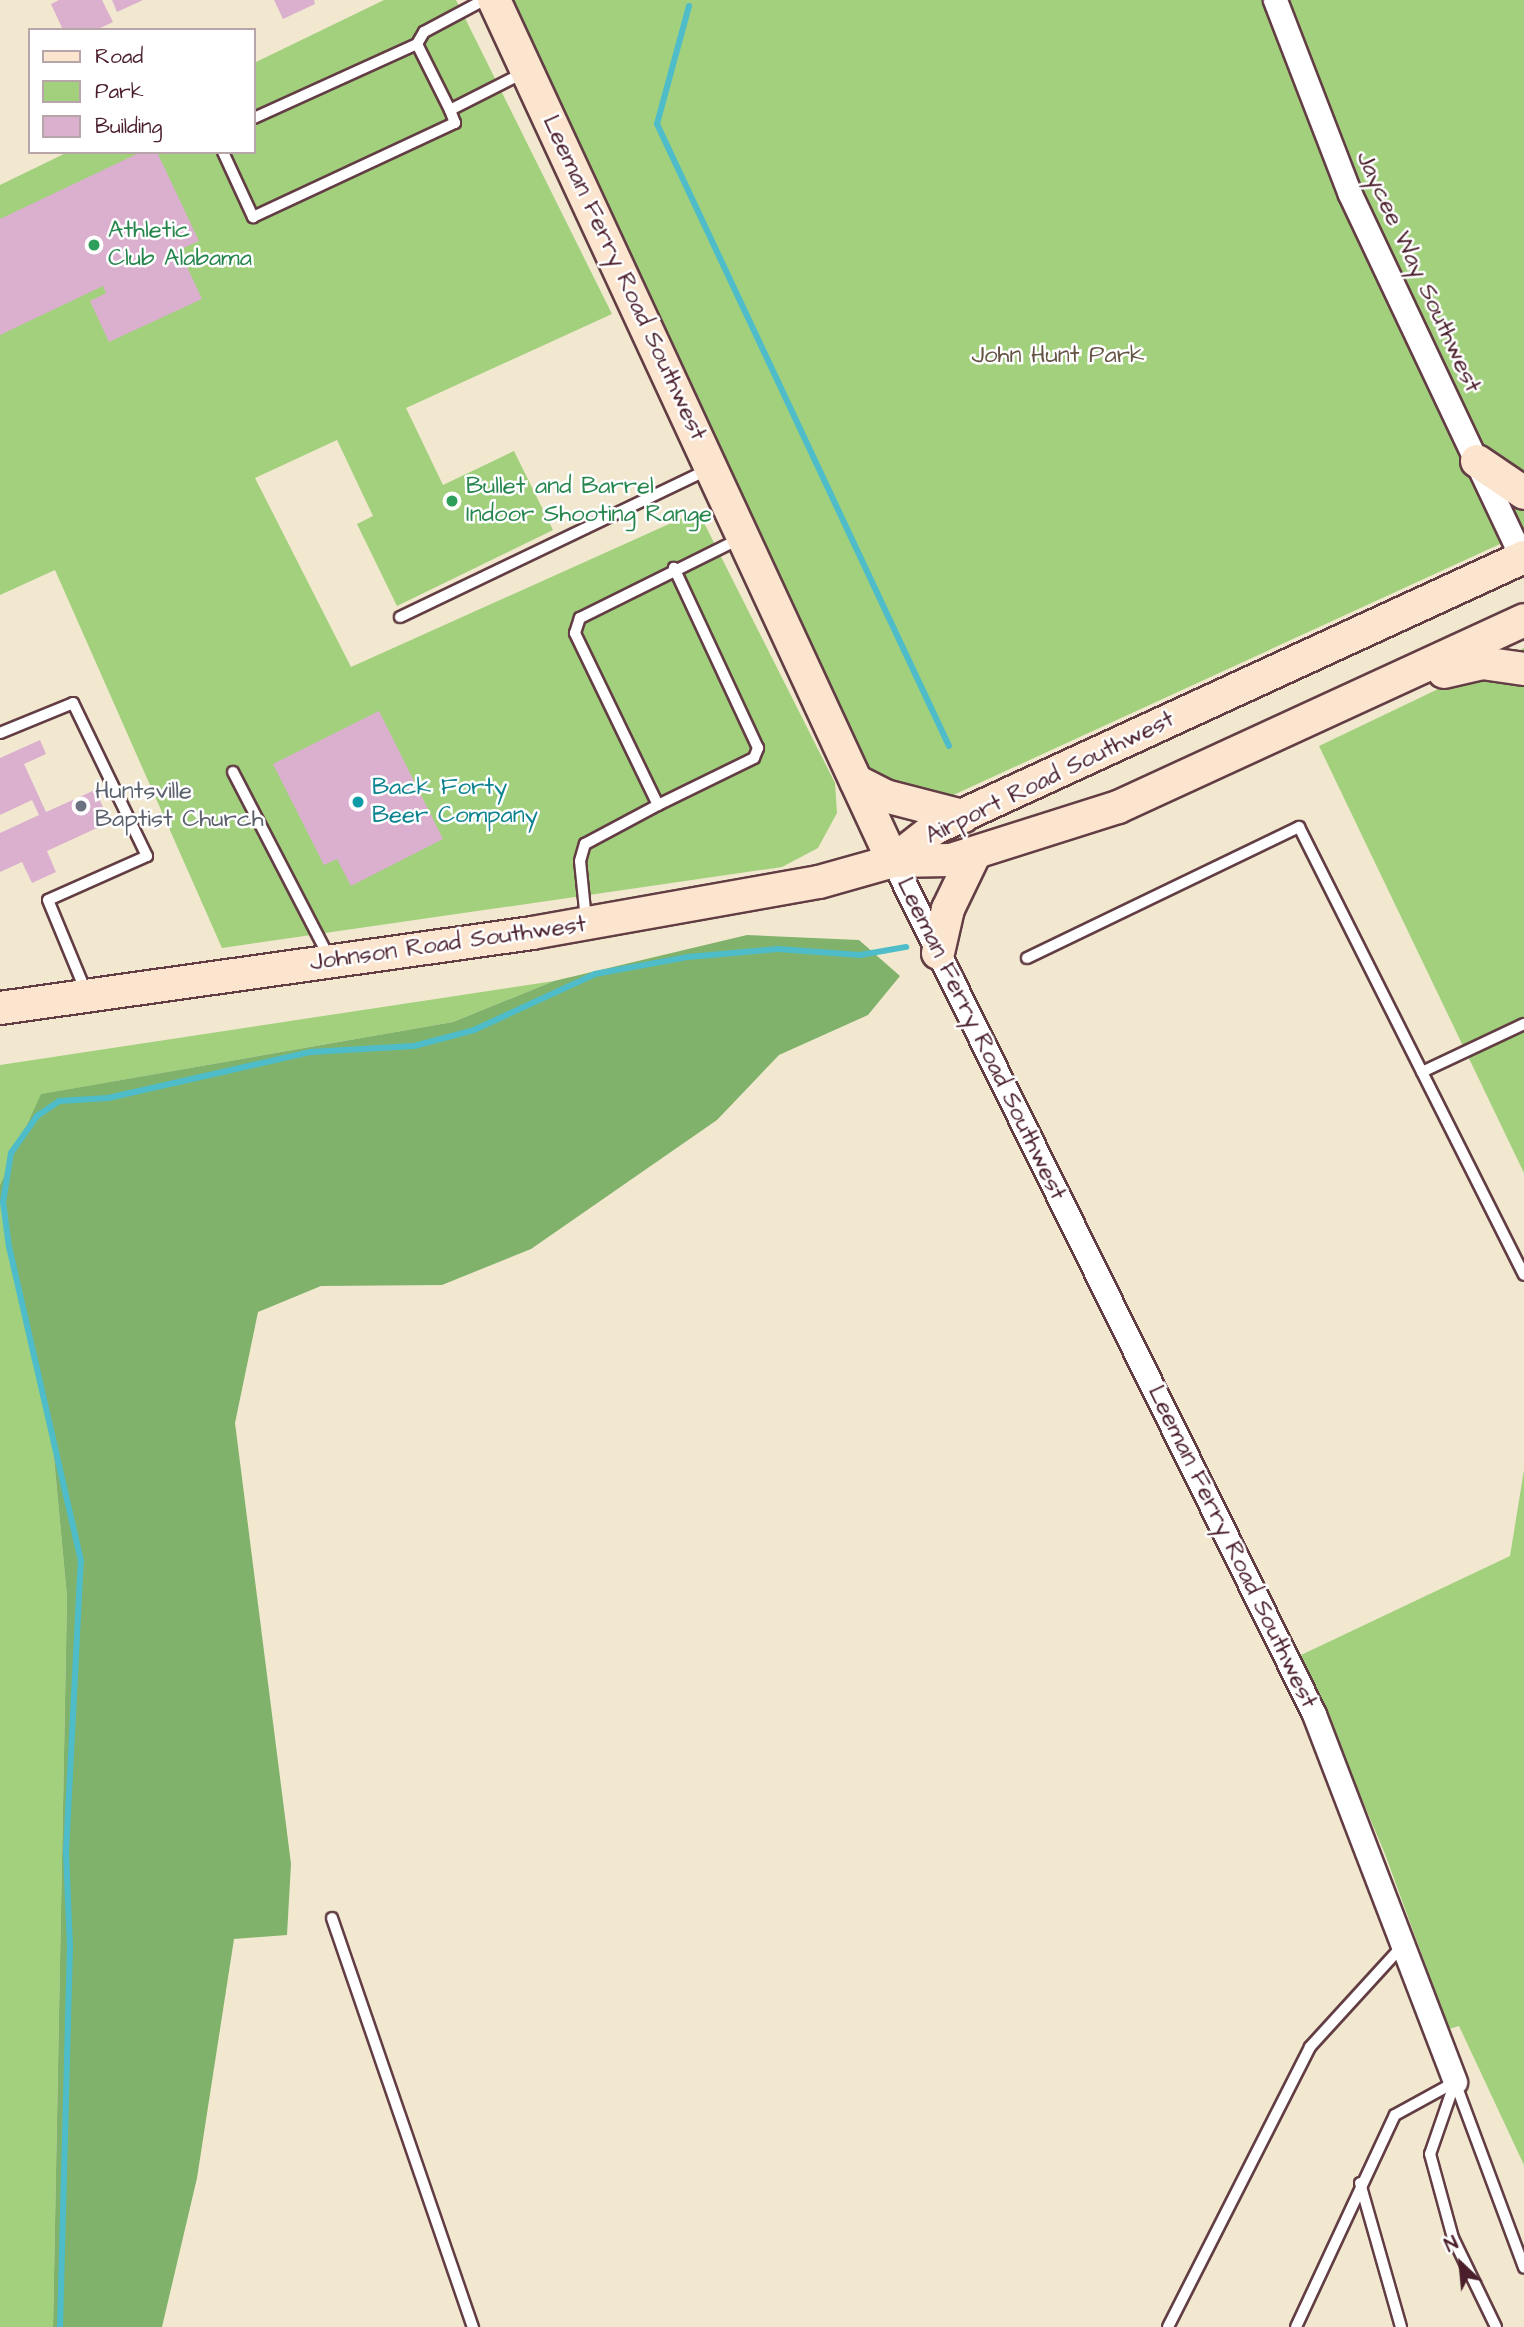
<!DOCTYPE html>
<style>
body{margin:0}
#map{position:relative;width:1524px;height:2327px;overflow:hidden;background:#f1e8cf;font-family:"Architects Daughter",sans-serif}
div>[style]{position:absolute}
.green>*{inset:0;background:#a2d07d}
.forest>*{inset:0;background:#81b26c}
.stream>*{height:6px;margin:-3px;padding:0 3px;transform-origin:3px;border-radius:3px;background:#4fbcc9}
.building>*{inset:0;background:#dab0ce}
.roads{filter:drop-shadow(2px 0 #633d44) drop-shadow(-2px 0 #633d44) drop-shadow(0 2px #633d44) drop-shadow(0 -2px #633d44)}
.lane>*{height:10px;margin:-5px;padding:0 5px;transform-origin:5px;border-radius:5px;background:#fff}
.street>*{height:23px;margin:-11.5px;padding:0 11.5px;transform-origin:11.5px;border-radius:11.5px;background:#fff}
.secondary>*{height:32px;margin:-16px;padding:0 16px;transform-origin:16px;border-radius:16px;background:#fce5cf}
.dots>*{width:19px;height:19px;translate:-50% -50%;box-sizing:border-box;border:4px solid #fff;border-radius:50%}
span{translate:-50% -50%;white-space:nowrap;text-align:center;line-height:1.15;-webkit-text-stroke:5px #fff;paint-order:stroke}
.leisure-label{font-size:24px;color:#27864d}
.left{translate:0 -50%;text-align:left}
.street-label{font-size:24px;color:#4a1f2b}
.park-label{font-size:24px;color:#645444}
.culture-label{font-size:24px;color:#0d838f}
.worship-label{font-size:24px;color:#5b616d}
.legend{position:absolute;left:28px;top:28px;width:228px;height:126px;box-sizing:border-box;background:#fff;border:2px solid #b7a5aa;margin:0;padding:9px 12px;list-style:none;font-size:21px;color:#4a1f2b}
.legend li{display:flex;align-items:center;gap:14px;height:35px}
.legend b{width:35px;border:2px solid #b7a5aa}
.north{position:absolute;left:1426px;top:2229px;width:70px;height:70px;-webkit-text-stroke:5px #fff;paint-order:stroke;rotate:334deg;font-size:19px;font-weight:700;line-height:28px;text-align:center;color:#4a1f2b}
.north::after{content:'';display:block;margin:auto;width:24px;height:32px;background:#4a1f2b;clip-path:polygon(50% 0,100% 100%,50% 72%,0 100%)}
</style>
<div id="map">
<div class="green">
<i style="clip-path:polygon(384px 0,456px 0,612px 314px,406px 408px,443px 485px,514px 451px,553px 530px,397px 606px,357px 524px,373px 516px,337px 440px,255px 478px,351px 667px,698px 511px,835px 783px,837px 813px,818px 848px,782px 867px,222px 948px,55px 570px,0 595px,0 185px,68px 152px,254px 152px,254px 63px)"></i>
<i style="clip-path:polygon(493px 0,1524px 0,1524px 533px,949px 797px,875px 778px,863px 766px)"></i>
<i style="clip-path:polygon(1524px 648px,1524px 1173px,1319px 746px)"></i>
<i style="clip-path:polygon(554px 981px,453px 1022px,42px 1094px,0 1185px,0 1065px)"></i>
<i style="clip-path:polygon(0 1202px,52px 1437px,67px 1597px,53px 2327px,0 2327px)"></i>
<i style="clip-path:polygon(1524px 1470px,1524px 2165px,1459px 2026px,1449px 2029px,1385px 1854px,1301px 1655px,1510px 1556px)"></i>
</div>
<div class="forest">
<i style="clip-path:polygon(747px 935px,859px 940px,900px 976px,868px 1015px,779px 1055px,717px 1120px,531px 1249px,442px 1285px,321px 1286px,258px 1312px,235px 1423px,291px 1864px,287px 1935px,234px 1939px,197px 2178px,162px 2327px,53px 2327px,67px 1597px,52px 1437px,0 1202px,0 1185px,41px 1094px,453px 1022px,554px 981px)"></i>
</div>
<div class="stream">
<i style="left:689px;top:6px;width:122px;rotate:105.2deg"></i>
<i style="left:657px;top:124px;width:687px;rotate:64.85deg"></i>
<i style="left:60px;top:2327px;width:380px;rotate:-88.5deg"></i>
<i style="left:70px;top:1947px;width:94px;rotate:-92.4deg"></i>
<i style="left:66px;top:1853px;width:292px;rotate:-87.1deg"></i>
<i style="left:81px;top:1561px;width:322px;rotate:-102.9deg"></i>
<i style="left:9px;top:1247px;width:45px;rotate:-97.6deg"></i>
<i style="left:3px;top:1202px;width:50px;rotate:-80.7deg"></i>
<i style="left:11px;top:1153px;width:45px;rotate:-54.9deg"></i>
<i style="left:37px;top:1116px;width:27px;rotate:-34deg"></i>
<i style="left:59px;top:1101px;width:49px;rotate:-3.5deg"></i>
<i style="left:108px;top:1098px;width:208px;rotate:-12.8deg"></i>
<i style="left:311px;top:1052px;width:103px;rotate:-3.3deg"></i>
<i style="left:414px;top:1046px;width:62px;rotate:-14.9deg"></i>
<i style="left:474px;top:1030px;width:133px;rotate:-24.8deg"></i>
<i style="left:595px;top:974px;width:95px;rotate:-10.4deg"></i>
<i style="left:688px;top:957px;width:90px;rotate:-5.1deg"></i>
<i style="left:778px;top:949px;width:82px;rotate:4.2deg"></i>
<i style="left:860px;top:955px;width:47px;rotate:-9.9deg"></i>
</div>
<div class="building">
<i style="clip-path:polygon(59px 0,102px 0,113px 22px,96px 30px,63px 30px,51px 4px)"></i>
<i style="clip-path:polygon(112px 0,143px 0,117px 12px)"></i>
<i style="clip-path:polygon(274px 0,314px 0,315px 4px,283px 19px)"></i>
<i style="clip-path:polygon(141px 152px,157px 152px,199px 241px,179px 250px,202px 299px,109px 342px,90px 301px,106px 293px,103px 286px,0 335px,0 219px)"></i>
<i style="clip-path:polygon(379px 711px,443px 839px,351px 886px,337px 859px,324px 865px,273px 764px)"></i>
<i style="clip-path:polygon(40px 740px,46px 754px,24px 764px,46px 812px,95px 790px,110px 822px,47px 851px,56px 872px,32px 883px,22px 862px,0 872px,0 833px,39px 815px,32px 800px,0 815px,0 758px)"></i>
</div>
<div class="roads">
<div class="lane">
<i style="left:417px;top:44px;width:74px;rotate:63.4deg"></i>
<i style="left:254px;top:118px;width:179px;rotate:-24.4deg"></i>
<i style="left:417px;top:44px;width:14px;rotate:-60deg"></i>
<i style="left:424px;top:32px;width:68px;rotate:-28.1deg"></i>
<i style="left:223px;top:152px;width:72px;rotate:65.2deg"></i>
<i style="left:253px;top:217px;width:223px;rotate:-25deg"></i>
<i style="left:455px;top:123px;width:14px;rotate:-111deg"></i>
<i style="left:450px;top:110px;width:84px;rotate:-26.9deg"></i>
<i style="left:400px;top:617px;width:340px;rotate:-25.6deg"></i>
<i style="left:0;top:733px;width:79px;rotate:-22.3deg"></i>
<i style="left:73px;top:703px;width:170px;rotate:64.2deg"></i>
<i style="left:147px;top:856px;width:108px;rotate:156deg"></i>
<i style="left:48px;top:900px;width:102px;rotate:67.5deg"></i>
<i style="left:233px;top:772px;width:211px;rotate:62.6deg"></i>
<i style="left:658px;top:805px;width:107px;rotate:-26.1deg"></i>
<i style="left:754px;top:758px;width:11px;rotate:-68deg"></i>
<i style="left:758px;top:748px;width:199px;rotate:-115deg"></i>
<i style="left:586px;top:920px;width:59px;rotate:-95.8deg"></i>
<i style="left:580px;top:861px;width:18px;rotate:-74deg"></i>
<i style="left:585px;top:844px;width:83px;rotate:-28.1deg"></i>
<i style="left:658px;top:805px;width:191px;rotate:-115.8deg"></i>
<i style="left:575px;top:633px;width:16px;rotate:-72deg"></i>
<i style="left:580px;top:618px;width:180px;rotate:-26.4deg"></i>
<i style="left:1027px;top:958px;width:302px;rotate:-25.7deg"></i>
<i style="left:1299px;top:827px;width:501px;rotate:63.33deg"></i>
<i style="left:1422px;top:1072px;width:113px;rotate:-25.2deg"></i>
<i style="left:332px;top:1918px;width:433px;rotate:71deg"></i>
<i style="left:1455px;top:2082px;width:76px;rotate:109.1deg"></i>
<i style="left:1430px;top:2154px;width:87px;rotate:74.7deg"></i>
<i style="left:1453px;top:2238px;width:99px;rotate:64.2deg"></i>
<i style="left:1455px;top:2082px;width:198px;rotate:69.6deg"></i>
<i style="left:1360px;top:2183px;width:150px;rotate:74.1deg"></i>
<i style="left:1168px;top:2327px;width:314px;rotate:-63.1deg"></i>
<i style="left:1310px;top:2047px;width:138px;rotate:-47.6deg"></i>
<i style="left:1296px;top:2327px;width:234px;rotate:-65deg"></i>
<i style="left:1395px;top:2115px;width:68px;rotate:-28.8deg"></i>
</div>
<div class="street">
<i style="left:1275px;top:0;width:206px;rotate:68.9deg"></i>
<i style="left:1349px;top:192px;width:410px;rotate:64.7deg"></i>
<i style="left:893px;top:861px;width:951px;rotate:63.73deg"></i>
<i style="left:1314px;top:1714px;width:394px;rotate:69deg"></i>
</div>
<div class="secondary">
<i style="left:494px;top:0;width:949px;rotate:65.14deg"></i>
<i style="left:1477px;top:461px;width:57px;rotate:34.2deg"></i>
<i style="left:1444px;top:672px;width:39px;rotate:-13deg"></i>
<i style="left:1482px;top:663px;width:42px;rotate:8.1deg"></i>
<i style="left:856px;top:781px;width:33px;rotate:27deg"></i>
<i style="left:885px;top:796px;width:81px;rotate:14.4deg"></i>
<i style="left:893px;top:861px;width:53px;rotate:-38.2deg"></i>
<i style="left:935px;top:828px;width:648px;rotate:-24.71deg"></i>
<i style="left:938px;top:953px;width:45px;rotate:-77.2deg"></i>
<i style="left:948px;top:909px;width:62px;rotate:-64.3deg"></i>
<i style="left:0;top:1008px;width:537px;rotate:-8.02deg"></i>
<i style="left:532px;top:933px;width:291px;rotate:-10.1deg"></i>
<i style="left:819px;top:882px;width:77px;rotate:-15.8deg"></i>
<i style="left:893px;top:861px;width:58px;rotate:-1deg"></i>
<i style="left:951px;top:860px;width:175px;rotate:-17.6deg"></i>
<i style="left:1118px;top:807px;width:447px;rotate:-24.7deg"></i>
</div>
</div>
<div class="dots">
<i style="left:94px;top:245px;background:#2e9e5b"></i>
<i style="left:452px;top:501px;background:#2e9e5b"></i>
<i style="left:358px;top:802px;background:#0f9aa8"></i>
<i style="left:81px;top:806px;background:#6b7280"></i>
</div>
<div class="leisure-label">
<span class="left" style="left:108px;top:245px">Athletic<br>Club Alabama</span>
<span class="left" style="left:466px;top:501px">Bullet and Barrel<br>Indoor Shooting Range</span>
</div>
<div class="street-label">
<span style="left:1418px;top:272px;rotate:65deg">Jaycee Way Southwest</span>
<span style="left:624px;top:278px;rotate:65deg">Leeman Ferry Road Southwest</span>
<span style="left:1050px;top:778px;rotate:-26deg">Airport Road Southwest</span>
<span style="left:448px;top:944px;rotate:-8deg">Johnson Road Southwest</span>
<span style="left:981px;top:1039px;rotate:64deg">Leeman Ferry Road Southwest</span>
<span style="left:1232px;top:1547px;rotate:64deg">Leeman Ferry Road Southwest</span>
</div>
<div class="park-label">
<span style="left:1058px;top:356px">John Hunt Park</span>
</div>
<div class="culture-label">
<span class="left" style="left:372px;top:802px">Back Forty<br>Beer Company</span>
</div>
<div class="worship-label">
<span class="left" style="left:95px;top:806px">Huntsville<br>Baptist Church</span>
</div>
<ul class="legend">
<li><b style="height:9px;background:#fce5cf"></b>Road</li>
<li><b style="height:19px;background:#a2d07d"></b>Park</li>
<li><b style="height:19px;background:#dab0ce"></b>Building</li>
</ul>
<div class="north">N</div>
</div>
